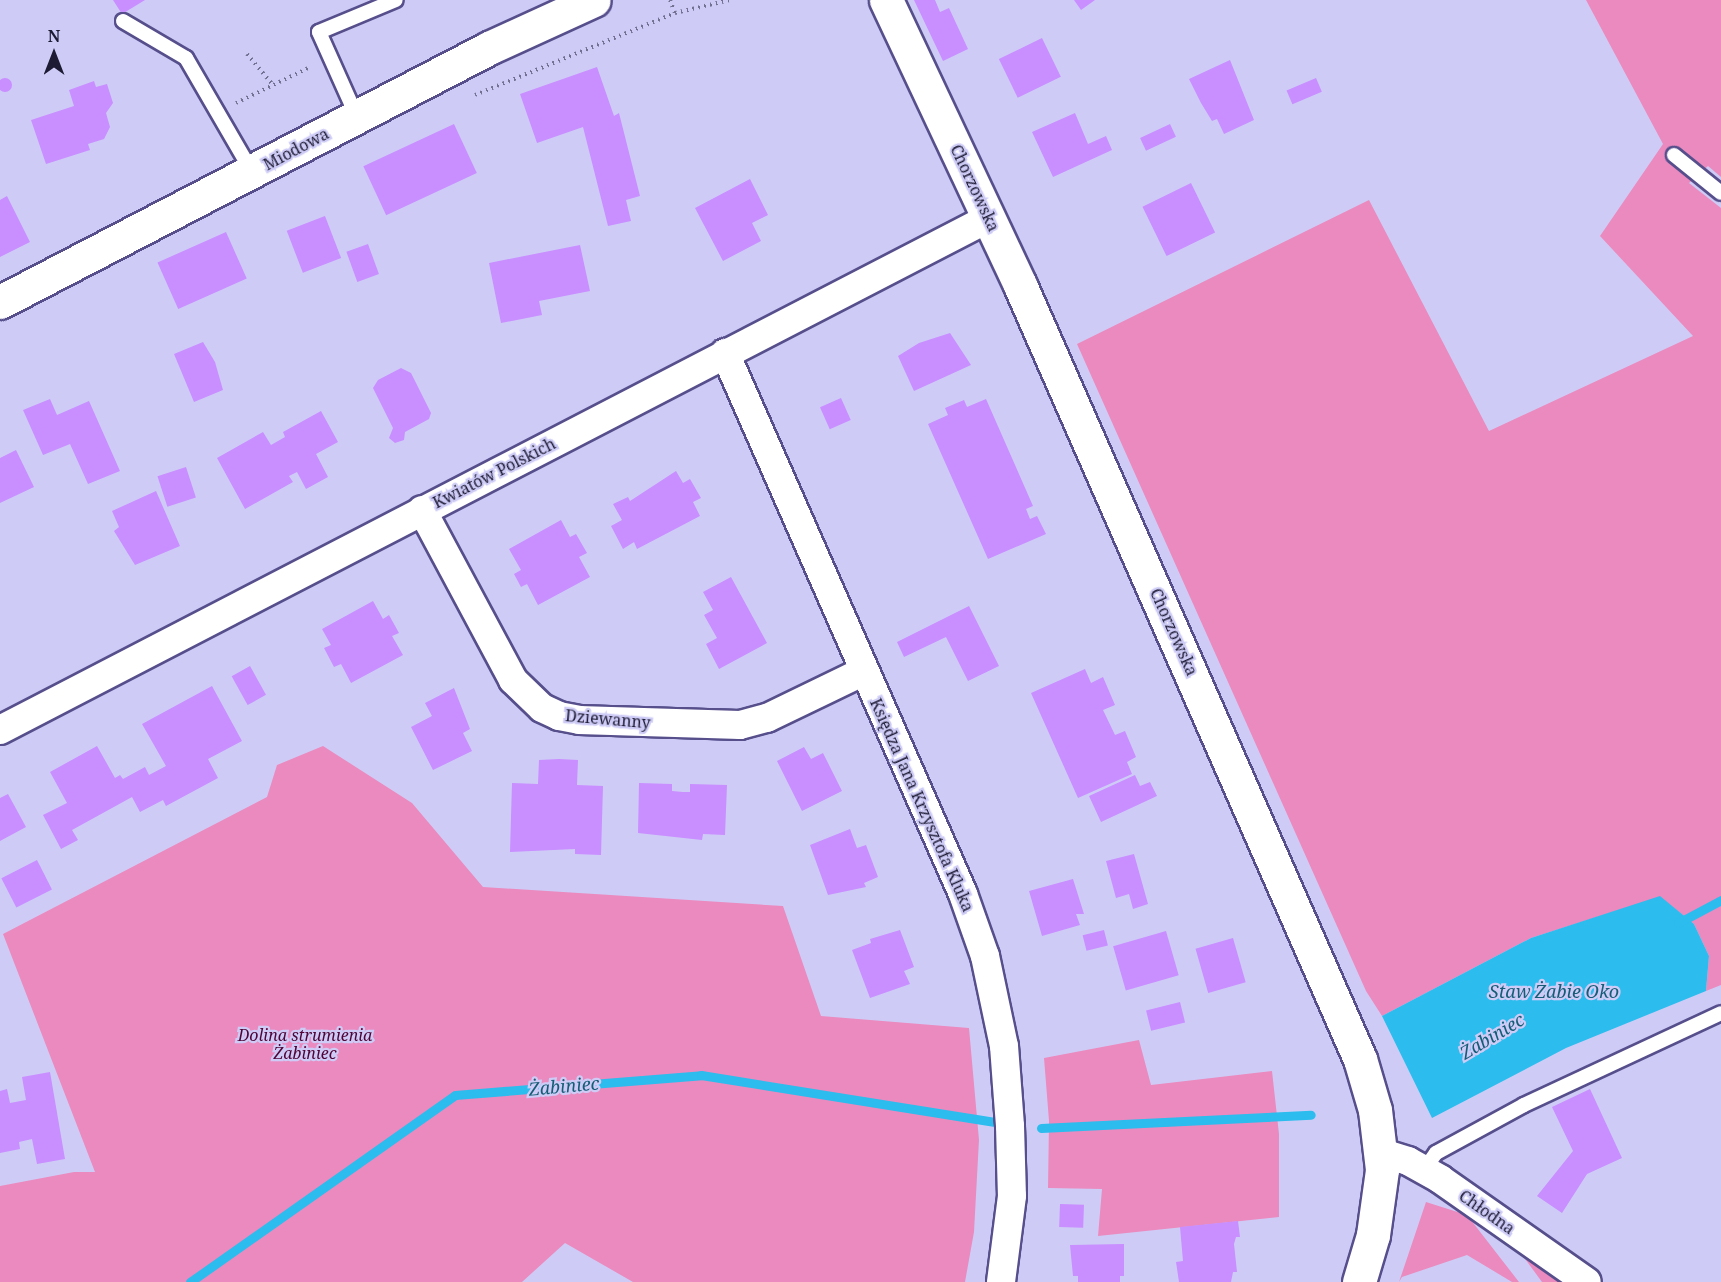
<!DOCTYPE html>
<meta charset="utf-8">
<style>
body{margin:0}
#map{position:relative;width:1721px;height:1282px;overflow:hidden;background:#ceccf6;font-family:"Noto Serif",serif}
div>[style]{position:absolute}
.green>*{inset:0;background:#eb8abf}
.water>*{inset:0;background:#2cbced}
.stream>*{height:9px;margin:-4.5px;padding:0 4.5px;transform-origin:4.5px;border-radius:4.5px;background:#2cbced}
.building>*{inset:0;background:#c98eff;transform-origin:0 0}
.round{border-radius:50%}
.path>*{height:4px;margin-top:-2px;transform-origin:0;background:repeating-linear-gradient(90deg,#737092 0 1.5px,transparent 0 6px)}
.roads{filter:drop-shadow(2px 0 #564f8c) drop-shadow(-2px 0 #564f8c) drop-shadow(0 2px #564f8c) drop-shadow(0 -2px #564f8c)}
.service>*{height:14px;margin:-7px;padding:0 7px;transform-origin:7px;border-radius:7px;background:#fff}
.minor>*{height:28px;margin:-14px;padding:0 14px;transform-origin:14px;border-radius:14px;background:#fff}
.tertiary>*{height:33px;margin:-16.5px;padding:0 16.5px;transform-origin:16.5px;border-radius:16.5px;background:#fff}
span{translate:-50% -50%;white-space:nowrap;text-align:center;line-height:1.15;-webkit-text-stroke:4.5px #ceccf6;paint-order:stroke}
.street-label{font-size:16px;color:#1d1a34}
.park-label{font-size:16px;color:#500336;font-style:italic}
.water-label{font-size:18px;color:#155d77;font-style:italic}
.north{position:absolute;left:24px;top:24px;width:60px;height:60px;-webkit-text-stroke:4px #ceccf6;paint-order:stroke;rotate:0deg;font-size:16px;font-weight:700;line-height:24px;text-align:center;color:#1d1a34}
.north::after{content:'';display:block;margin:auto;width:21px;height:27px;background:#1d1a34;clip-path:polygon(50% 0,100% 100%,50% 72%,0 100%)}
</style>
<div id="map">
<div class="green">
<i style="clip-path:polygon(1586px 0,1721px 0,1721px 177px,1708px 166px,1689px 183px,1721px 208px,1721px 985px,1706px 991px,1709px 956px,1694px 924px,1660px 897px,1531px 938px,1382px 1016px,1366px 991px,1077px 344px,1369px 200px,1489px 431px,1693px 336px,1600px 236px,1663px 144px)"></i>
<i style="clip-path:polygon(323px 746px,412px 803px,483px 887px,783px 906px,821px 1016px,969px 1028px,979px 1140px,974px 1232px,965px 1282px,633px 1282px,565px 1243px,522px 1282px,0 1282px,0 1186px,74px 1172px,95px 1172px,3px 934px,267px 797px,277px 765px)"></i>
<i style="clip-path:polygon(1139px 1040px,1151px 1085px,1272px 1071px,1279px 1134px,1279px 1217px,1098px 1236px,1102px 1189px,1048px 1188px,1049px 1121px,1044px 1058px)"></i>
<i style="clip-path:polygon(1426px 1202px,1467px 1215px,1519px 1282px,1512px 1282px,1467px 1255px,1402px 1277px,1399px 1282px)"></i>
<i style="clip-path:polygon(1520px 1252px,1564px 1282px,1542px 1282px)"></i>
</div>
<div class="water">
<i style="clip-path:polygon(1660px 896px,1694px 924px,1709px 956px,1706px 991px,1566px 1048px,1432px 1118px,1382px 1016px,1531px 938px)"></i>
</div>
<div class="stream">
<i style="left:1678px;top:923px;width:49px;rotate:-28.1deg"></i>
<i style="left:1041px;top:1128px;width:270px;rotate:-2.8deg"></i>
<i style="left:190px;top:1282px;width:324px;rotate:-35.2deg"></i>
<i style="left:455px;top:1095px;width:247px;rotate:-4.6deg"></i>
<i style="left:701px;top:1075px;width:296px;rotate:9.1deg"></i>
</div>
<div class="building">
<i style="clip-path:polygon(113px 0,145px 0,122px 14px)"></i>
<i style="clip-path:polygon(914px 0,935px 0,940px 12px,949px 8px,968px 49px,943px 61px)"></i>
<i style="clip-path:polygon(1074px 0,1095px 0,1081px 10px)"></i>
<i style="left:1042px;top:38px;width:43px;height:48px;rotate:64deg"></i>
<i style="clip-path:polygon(1230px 60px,1254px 120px,1224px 134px,1217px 119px,1212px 121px,1201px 103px,1189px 79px)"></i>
<i style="clip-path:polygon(597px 67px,614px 116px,619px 113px,640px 196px,626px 200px,631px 221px,608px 226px,583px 127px,537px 143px,520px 94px)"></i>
<i style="left:1316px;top:78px;width:15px;height:32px;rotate:67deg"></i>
<i class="round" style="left:-2px;top:78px;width:14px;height:14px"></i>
<i style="clip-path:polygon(94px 81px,96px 87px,107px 84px,113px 103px,106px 113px,110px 127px,104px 139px,88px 144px,90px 150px,46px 164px,31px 120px,74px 106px,69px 90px)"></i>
<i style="clip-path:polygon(1075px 113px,1088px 144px,1106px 136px,1112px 150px,1053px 177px,1032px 132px)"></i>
<i style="left:454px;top:124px;width:54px;height:100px;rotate:65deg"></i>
<i style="left:1170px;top:124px;width:14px;height:33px;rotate:65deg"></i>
<i style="clip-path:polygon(750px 179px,768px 215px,752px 223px,761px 241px,723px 261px,695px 208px)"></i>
<i style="left:1191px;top:183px;width:55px;height:54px;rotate:64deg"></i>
<i style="clip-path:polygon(7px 196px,30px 242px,0 257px,0 200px)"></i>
<i style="left:325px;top:216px;width:45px;height:41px;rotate:69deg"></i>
<i style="left:226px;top:232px;width:51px;height:75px;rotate:66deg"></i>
<i style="left:368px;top:244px;width:32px;height:23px;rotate:70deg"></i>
<i style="clip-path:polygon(580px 245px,590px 291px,539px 301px,542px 315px,501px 323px,489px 263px)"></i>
<i style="clip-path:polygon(950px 333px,971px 365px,914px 391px,898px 356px,919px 343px)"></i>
<i style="clip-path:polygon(203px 342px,215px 362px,223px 390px,194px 402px,174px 354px)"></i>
<i style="clip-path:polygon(401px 368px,411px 373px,431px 413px,429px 419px,405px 432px,404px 440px,395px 443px,389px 438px,393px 428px,373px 388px,378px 380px)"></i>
<i style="left:841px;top:398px;width:24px;height:23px;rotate:66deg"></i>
<i style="clip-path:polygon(50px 399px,57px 415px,89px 401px,120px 471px,88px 484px,70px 444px,43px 455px,23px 410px)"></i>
<i style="clip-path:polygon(986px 399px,1033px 506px,1026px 509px,1030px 519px,1037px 516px,1046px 534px,988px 559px,928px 424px,948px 415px,945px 408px,964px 400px,967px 407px)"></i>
<i style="clip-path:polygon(321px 411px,338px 442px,316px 454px,328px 477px,306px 489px,297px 472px,289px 476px,293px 482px,245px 509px,217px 458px,263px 432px,271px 445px,285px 437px,283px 432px)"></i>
<i style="clip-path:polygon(16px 450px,34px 487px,0 503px,0 458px)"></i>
<i style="left:186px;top:467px;width:32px;height:30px;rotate:72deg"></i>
<i style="clip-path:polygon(676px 471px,683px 483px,690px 479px,701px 498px,693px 502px,700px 516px,637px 549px,634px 542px,623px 549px,611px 526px,622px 520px,613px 504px,628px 497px,630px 501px)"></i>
<i style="clip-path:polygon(156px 491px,180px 546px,135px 565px,114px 531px,119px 527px,112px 511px)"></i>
<i style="clip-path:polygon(561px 520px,570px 537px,576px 534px,587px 553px,579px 557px,590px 577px,538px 605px,527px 584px,521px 587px,514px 574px,521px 570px,509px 549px)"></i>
<i style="clip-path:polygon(731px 577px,767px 643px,719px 669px,706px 644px,717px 638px,704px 615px,713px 610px,703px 592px)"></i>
<i style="clip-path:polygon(373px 601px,383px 619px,389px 615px,399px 633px,392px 636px,403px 655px,351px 683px,341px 664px,334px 667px,324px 648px,331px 645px,322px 629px)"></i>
<i style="clip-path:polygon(969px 606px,999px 666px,968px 681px,946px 637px,904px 657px,897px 642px)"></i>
<i style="left:250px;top:666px;width:33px;height:21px;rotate:61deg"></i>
<i style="clip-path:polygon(1085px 669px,1091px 683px,1103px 677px,1115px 705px,1103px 710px,1115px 735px,1125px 731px,1136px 757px,1127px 762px,1132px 774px,1078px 798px,1031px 693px)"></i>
<i style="clip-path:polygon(212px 686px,242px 741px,208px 759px,218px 778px,166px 806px,163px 800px,140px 812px,132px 797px,72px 830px,78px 840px,61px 849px,43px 815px,67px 803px,50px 772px,97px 746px,115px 778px,120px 775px,123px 779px,145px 767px,149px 775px,166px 766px,142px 724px)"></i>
<i style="clip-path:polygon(454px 688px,470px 729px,463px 733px,472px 751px,433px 770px,411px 727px,432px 716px,425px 703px)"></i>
<i style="clip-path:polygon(804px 747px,811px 759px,823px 753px,842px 791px,802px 811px,777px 761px)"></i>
<i style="clip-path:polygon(559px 759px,578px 760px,577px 785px,603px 786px,601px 855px,575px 854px,575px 849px,510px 852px,512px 783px,538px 784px,539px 760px)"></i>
<i style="clip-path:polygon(1135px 775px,1140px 786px,1150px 782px,1157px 796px,1101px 822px,1089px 796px)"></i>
<i style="clip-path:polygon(639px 783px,672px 784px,672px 791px,683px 792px,690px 792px,690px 784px,727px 785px,725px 835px,703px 834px,702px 840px,638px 833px)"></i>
<i style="clip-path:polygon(8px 794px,26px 827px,0 841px,0 798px)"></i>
<i style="clip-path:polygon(850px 829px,857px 848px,866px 845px,878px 877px,864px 883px,866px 887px,828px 895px,810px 845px)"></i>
<i style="clip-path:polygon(1134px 854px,1148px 904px,1133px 909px,1129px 894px,1116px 898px,1106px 861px)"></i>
<i style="left:37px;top:860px;width:33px;height:40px;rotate:63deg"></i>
<i style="clip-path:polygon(1073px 879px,1084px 914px,1076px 914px,1080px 925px,1042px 936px,1029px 891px)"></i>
<i style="clip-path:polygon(900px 930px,914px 967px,904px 971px,910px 984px,870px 998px,852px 950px,871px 943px,870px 939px)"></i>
<i style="left:1104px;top:930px;width:16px;height:22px;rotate:76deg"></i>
<i style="left:1166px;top:931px;width:46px;height:55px;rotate:74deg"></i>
<i style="left:1233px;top:938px;width:46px;height:39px;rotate:74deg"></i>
<i style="left:1180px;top:1002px;width:21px;height:35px;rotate:76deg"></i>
<i style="clip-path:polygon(50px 1072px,65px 1159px,37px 1164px,32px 1139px,19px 1142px,20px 1149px,0 1153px,0 1091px,7px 1089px,10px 1103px,26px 1100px,22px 1077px)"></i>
<i style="clip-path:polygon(1590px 1089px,1622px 1158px,1587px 1174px,1562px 1213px,1537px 1196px,1573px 1151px,1552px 1107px)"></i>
<i style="left:1060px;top:1204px;width:24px;height:23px;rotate:2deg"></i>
<i style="clip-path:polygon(1238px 1221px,1240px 1237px,1236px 1237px,1234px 1244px,1237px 1272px,1233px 1272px,1231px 1282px,1179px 1282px,1176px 1262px,1183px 1261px,1180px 1227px)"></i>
<i style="clip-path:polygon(1124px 1244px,1124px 1276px,1120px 1276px,1120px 1282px,1078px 1282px,1078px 1276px,1073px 1276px,1070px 1245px)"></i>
</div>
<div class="path">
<i style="left:670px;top:0;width:14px;rotate:69deg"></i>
<i style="left:675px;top:13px;width:57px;rotate:-13.3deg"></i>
<i style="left:247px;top:54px;width:40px;rotate:50deg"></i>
<i style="left:475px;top:95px;width:216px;rotate:-22.3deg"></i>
<i style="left:236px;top:103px;width:82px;rotate:-25.9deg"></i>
</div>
<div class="roads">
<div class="service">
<i style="left:123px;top:21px;width:73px;rotate:30.4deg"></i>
<i style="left:186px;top:58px;width:132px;rotate:59.9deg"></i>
<i style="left:357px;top:117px;width:93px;rotate:-114.1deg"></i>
<i style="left:319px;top:32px;width:83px;rotate:-22.6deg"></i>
<i style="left:1674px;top:155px;width:60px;rotate:39deg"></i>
<i style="left:1424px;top:1170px;width:21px;rotate:-55deg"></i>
<i style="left:1436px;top:1153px;width:100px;rotate:-28.6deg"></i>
<i style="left:1524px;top:1105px;width:217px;rotate:-25deg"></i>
</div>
<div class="minor">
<i style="left:725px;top:353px;width:591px;rotate:66.25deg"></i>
<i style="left:963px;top:894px;width:66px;rotate:70.5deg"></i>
<i style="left:985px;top:956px;width:92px;rotate:78.1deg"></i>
<i style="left:1004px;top:1046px;width:80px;rotate:85.7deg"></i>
<i style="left:1010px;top:1126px;width:70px;rotate:88.4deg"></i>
<i style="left:1012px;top:1196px;width:87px;rotate:97.3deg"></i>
<i style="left:422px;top:510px;width:193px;rotate:61.8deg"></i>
<i style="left:513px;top:680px;width:40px;rotate:44deg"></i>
<i style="left:542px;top:708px;width:19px;rotate:25deg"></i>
<i style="left:559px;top:716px;width:20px;rotate:11deg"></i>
<i style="left:579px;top:720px;width:161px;rotate:1.8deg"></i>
<i style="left:740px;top:725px;width:28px;rotate:-15deg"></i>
<i style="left:767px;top:718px;width:106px;rotate:-25.8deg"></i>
<i style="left:0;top:730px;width:1114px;rotate:-27.37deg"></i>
<i style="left:1382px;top:1153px;width:27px;rotate:17deg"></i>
<i style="left:1408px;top:1161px;width:37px;rotate:29deg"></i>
<i style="left:1440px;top:1179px;width:179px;rotate:35deg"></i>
</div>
<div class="tertiary">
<i style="left:886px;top:0;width:315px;rotate:64.8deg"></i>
<i style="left:1020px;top:285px;width:845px;rotate:66.29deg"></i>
<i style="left:1360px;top:1059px;width:53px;rotate:73.6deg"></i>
<i style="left:1375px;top:1110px;width:60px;rotate:83.3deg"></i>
<i style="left:1382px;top:1170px;width:66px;rotate:97.9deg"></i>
<i style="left:1373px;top:1235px;width:49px;rotate:106.6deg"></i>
<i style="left:0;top:302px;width:551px;rotate:-27.45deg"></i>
<i style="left:489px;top:48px;width:115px;rotate:-24.6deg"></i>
</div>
</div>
<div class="street-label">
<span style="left:296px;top:149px;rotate:-28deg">Miodowa</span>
<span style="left:975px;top:188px;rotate:65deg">Chorzowska</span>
<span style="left:494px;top:473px;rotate:-27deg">Kwiatów Polskich</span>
<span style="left:1174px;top:632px;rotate:66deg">Chorzowska</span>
<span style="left:608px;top:719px;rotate:5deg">Dziewanny</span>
<span style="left:922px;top:805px;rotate:66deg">Księdza Jana Krzysztofa Kluka</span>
<span style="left:1487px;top:1212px;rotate:35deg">Chłodna</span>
</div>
<div class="park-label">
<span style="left:305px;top:1044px">Dolina strumienia<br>Żabiniec</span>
</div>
<div class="water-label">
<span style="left:1554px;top:991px">Staw Żabie Oko</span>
<span style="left:1492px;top:1036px;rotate:-31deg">Żabiniec</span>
<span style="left:564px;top:1086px;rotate:-5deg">Żabiniec</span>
</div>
<div class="north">N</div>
</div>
